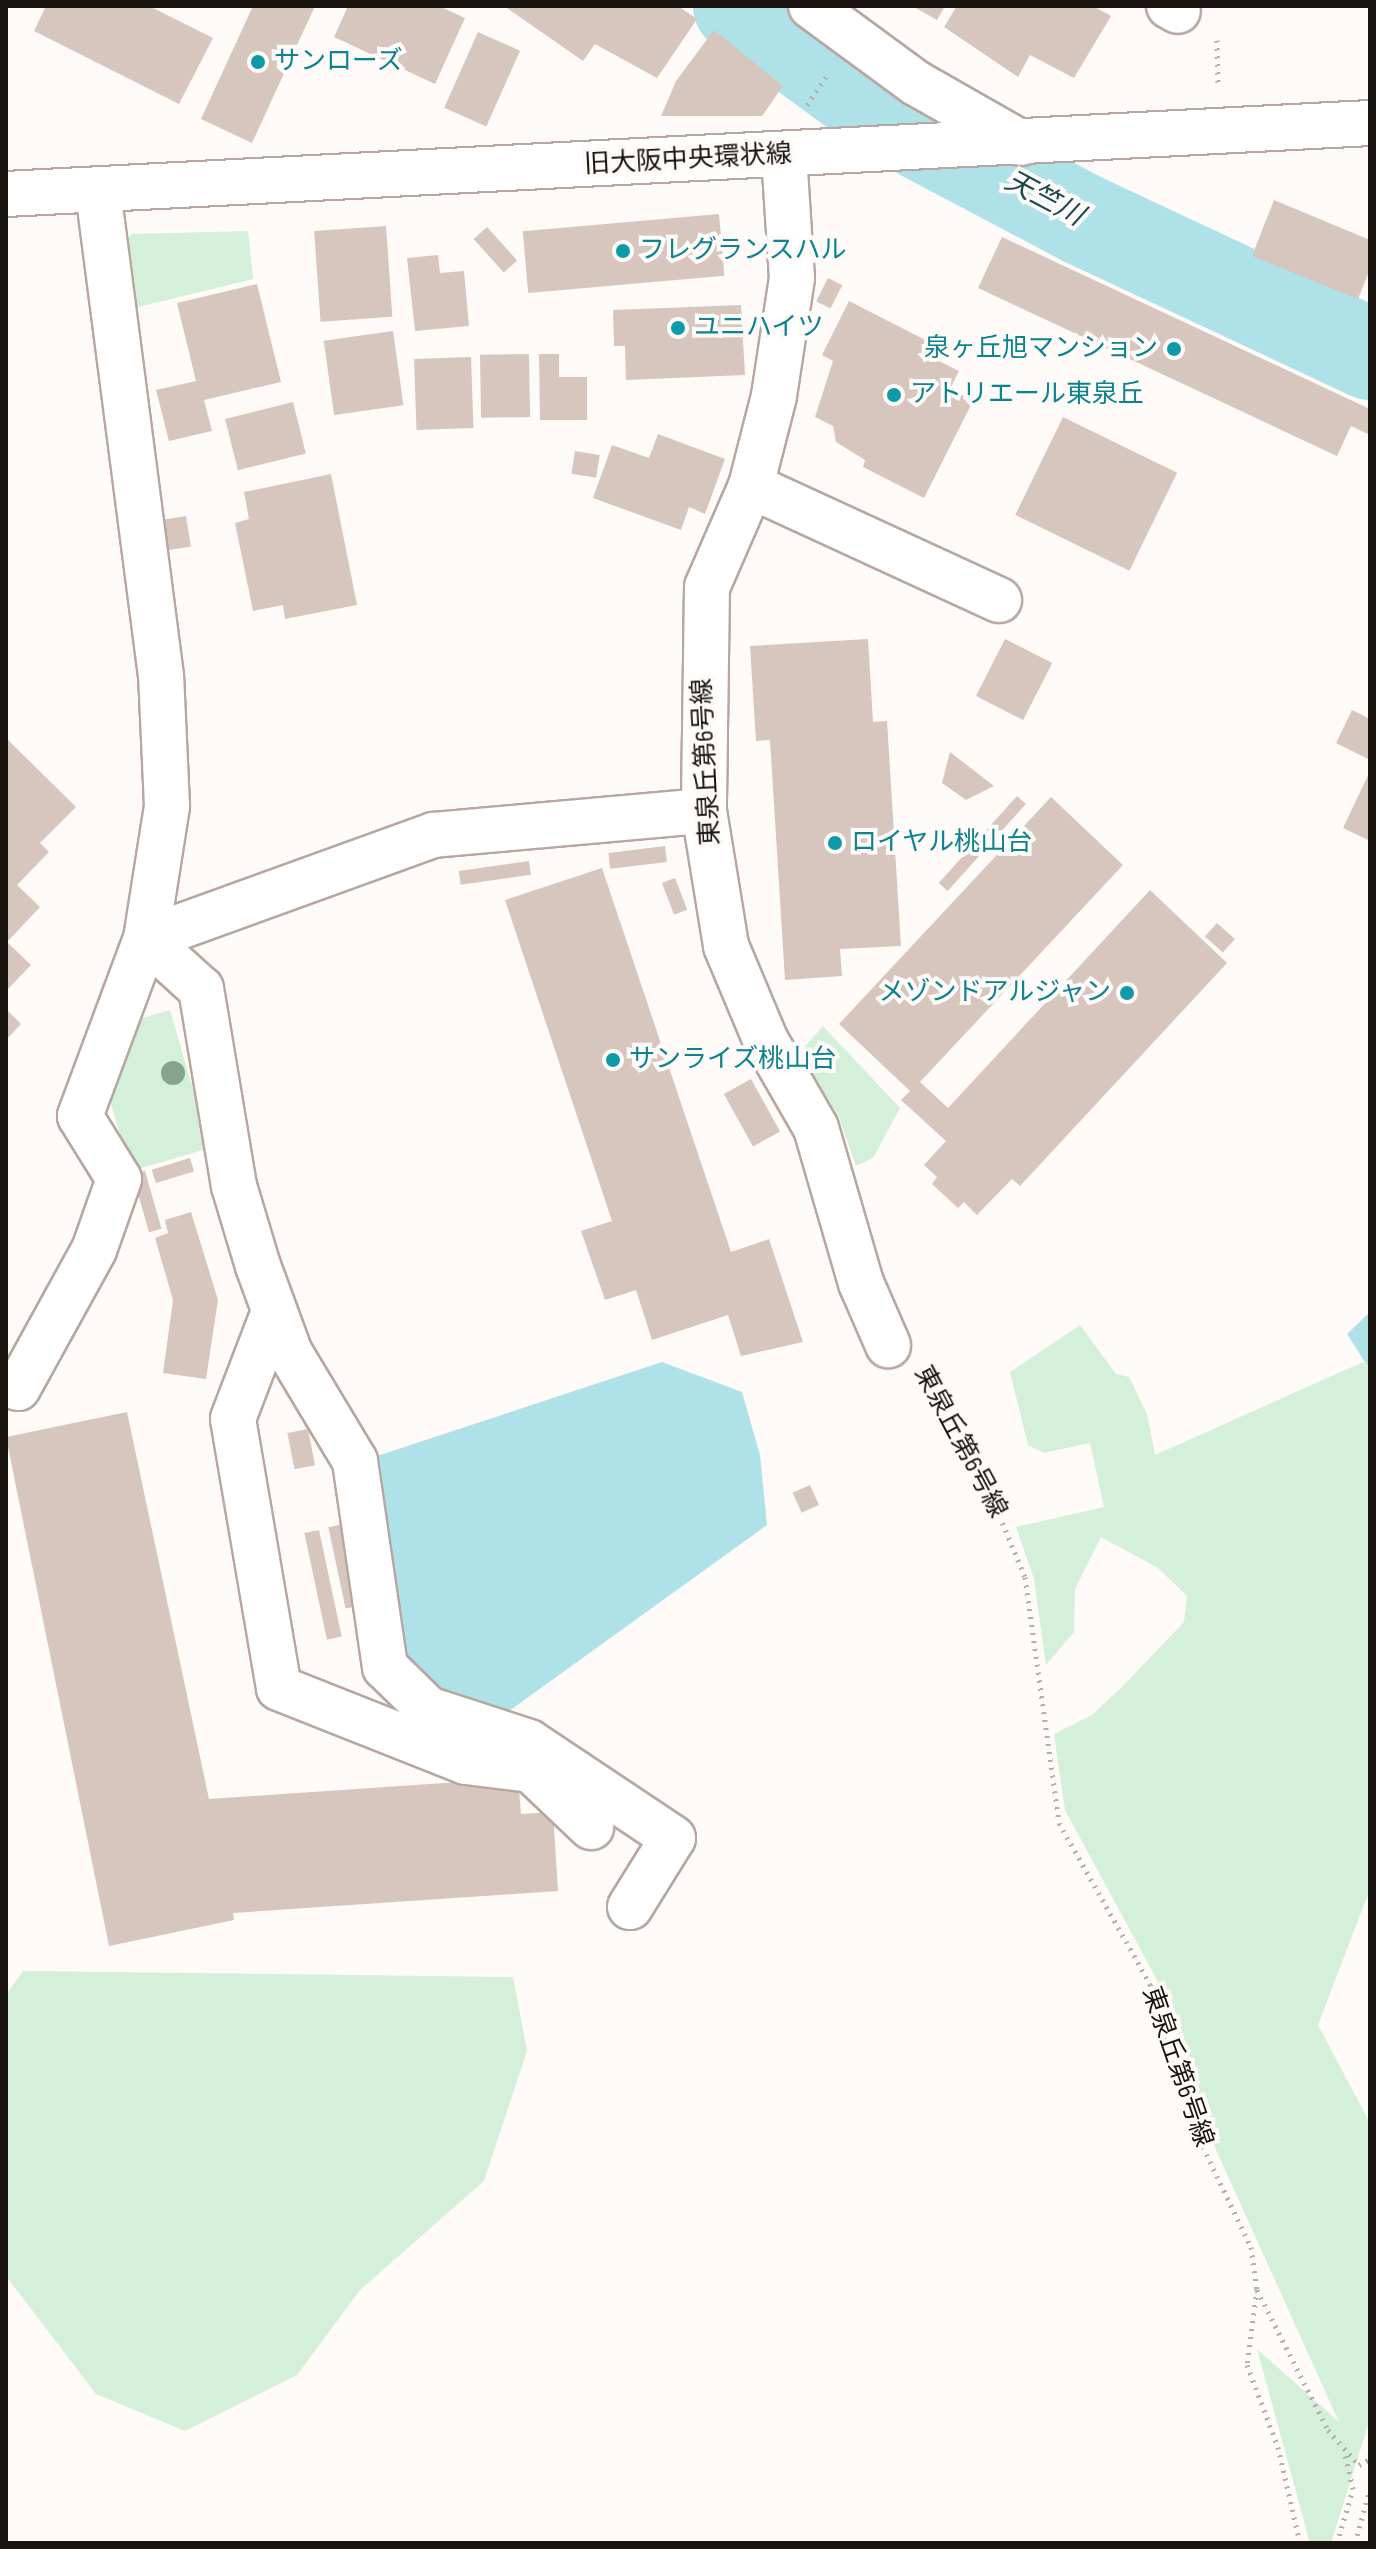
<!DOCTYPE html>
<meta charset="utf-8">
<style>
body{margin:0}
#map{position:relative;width:1376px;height:2549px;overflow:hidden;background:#fdfaf8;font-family:"Sofia Sans Condensed","Noto Sans JP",sans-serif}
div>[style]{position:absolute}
.green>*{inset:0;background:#d4f0db}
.water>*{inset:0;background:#afe2e8}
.river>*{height:92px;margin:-46px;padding:0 46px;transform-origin:46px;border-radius:46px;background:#afe2e8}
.building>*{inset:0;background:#d7c6be;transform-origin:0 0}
.path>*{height:5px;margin-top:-2.5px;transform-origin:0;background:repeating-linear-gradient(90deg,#b3afad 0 2px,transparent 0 8px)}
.roads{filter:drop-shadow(2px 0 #b7a79f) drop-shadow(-2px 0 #b7a79f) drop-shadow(0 2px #b7a79f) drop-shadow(0 -2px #b7a79f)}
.minor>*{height:44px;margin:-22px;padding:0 22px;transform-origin:22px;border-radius:22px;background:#fff}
.major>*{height:44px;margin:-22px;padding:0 22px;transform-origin:22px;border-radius:22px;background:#fff}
.trees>*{width:24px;height:24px;margin:-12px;border-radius:50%;background:#85a38e}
.dots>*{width:22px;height:22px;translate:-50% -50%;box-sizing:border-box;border:4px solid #fdfaf8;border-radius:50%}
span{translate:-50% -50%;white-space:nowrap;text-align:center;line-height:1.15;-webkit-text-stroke:8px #fdfaf8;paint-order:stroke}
.culture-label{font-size:26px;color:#0d838f}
.left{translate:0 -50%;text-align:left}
.right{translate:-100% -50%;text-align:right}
.street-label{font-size:26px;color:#1a1411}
.water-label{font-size:28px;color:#1b494e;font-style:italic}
.frame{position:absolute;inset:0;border:8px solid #1a1411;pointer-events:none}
</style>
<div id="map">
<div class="green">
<i style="clip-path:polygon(248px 231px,253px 279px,130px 309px,120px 250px,131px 234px)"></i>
<i style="clip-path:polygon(170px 1010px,210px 1148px,131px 1171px,108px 1094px,136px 1020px)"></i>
<i style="clip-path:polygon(823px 1026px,900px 1108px,873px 1158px,856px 1166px,839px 1117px,799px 1053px)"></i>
<i style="clip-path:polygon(1080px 1325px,1116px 1374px,1129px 1377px,1147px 1414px,1155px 1455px,1363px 1362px,1370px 1370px,1370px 1889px,1318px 2025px,1370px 2123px,1370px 2419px,1331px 2543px,1310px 2543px,1257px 2349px,1339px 2422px,1213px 2143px,1164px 1993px,1065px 1810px,1054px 1734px,1092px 1715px,1122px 1687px,1184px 1622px,1187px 1596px,1158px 1568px,1101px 1537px,1075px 1589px,1074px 1632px,1046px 1665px,1034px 1579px,1016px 1527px,1104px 1507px,1090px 1443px,1044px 1453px,1028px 1445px,1010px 1372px)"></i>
<i style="clip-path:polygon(23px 1971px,513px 1977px,527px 2051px,484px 2181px,360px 2290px,297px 2375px,185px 2431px,96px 2394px,6px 2276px,6px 1995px)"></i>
</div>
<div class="water">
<i style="clip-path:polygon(1370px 1312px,1370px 1370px,1347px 1334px)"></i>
<i style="clip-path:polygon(662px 1362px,742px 1392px,760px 1455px,767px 1525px,509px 1711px,497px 1715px,442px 1697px,399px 1656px,371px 1458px)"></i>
</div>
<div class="river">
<i style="left:739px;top:6px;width:193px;rotate:36.2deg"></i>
<i style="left:895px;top:120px;width:214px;rotate:27.9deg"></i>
<i style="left:1084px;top:220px;width:316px;rotate:25.1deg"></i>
</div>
<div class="building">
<i style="clip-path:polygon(46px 6px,149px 6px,213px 38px,179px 104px,34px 31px)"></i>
<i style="clip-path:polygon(253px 6px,315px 6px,252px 143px,201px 119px)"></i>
<i style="clip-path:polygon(348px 6px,439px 6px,465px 18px,435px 84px,334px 37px)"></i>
<i style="clip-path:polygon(504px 6px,678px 6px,697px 19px,657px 78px,595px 44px,583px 61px)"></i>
<i style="clip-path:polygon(912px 6px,945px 6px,937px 20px)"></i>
<i style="clip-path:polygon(957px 6px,1093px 6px,1111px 16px,1074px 78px,1030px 55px,1018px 77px,944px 27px)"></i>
<i style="clip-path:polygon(714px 30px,783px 86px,762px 116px,661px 116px,676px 81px)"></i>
<i style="left:478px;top:32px;width:46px;height:83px;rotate:24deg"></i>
<i style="clip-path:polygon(1274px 200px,1370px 240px,1370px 269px,1358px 299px,1252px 256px)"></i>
<i style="left:719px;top:214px;width:62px;height:197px;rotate:85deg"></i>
<i style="left:386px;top:226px;width:91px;height:72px;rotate:86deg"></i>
<i style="left:487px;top:227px;width:45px;height:18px;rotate:48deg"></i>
<i style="clip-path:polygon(1002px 237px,1370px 409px,1370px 435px,1351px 426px,1337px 456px,978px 288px)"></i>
<i style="clip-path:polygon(438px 255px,440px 273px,464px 271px,469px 326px,415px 331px,407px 258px)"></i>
<i style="left:828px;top:278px;width:16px;height:26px;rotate:27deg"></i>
<i style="clip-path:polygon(257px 284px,281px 382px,204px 400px,212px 431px,169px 441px,156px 390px,196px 381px,177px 303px)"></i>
<i style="clip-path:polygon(849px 301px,943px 349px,937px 360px,959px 371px,950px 389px,973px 401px,924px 498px,863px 467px,865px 460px,836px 442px,833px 426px,815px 417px,833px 361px,822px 355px)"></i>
<i style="clip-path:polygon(741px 305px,745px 375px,626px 380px,625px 346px,614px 346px,613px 310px)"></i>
<i style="left:393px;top:331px;width:75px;height:70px;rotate:82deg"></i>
<i style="left:529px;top:354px;width:63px;height:49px;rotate:89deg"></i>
<i style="clip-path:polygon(539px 354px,559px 354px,559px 377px,587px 377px,587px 420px,540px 420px)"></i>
<i style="left:471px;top:357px;width:71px;height:57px;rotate:88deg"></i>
<i style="left:293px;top:402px;width:53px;height:70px;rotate:76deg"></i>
<i style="left:1063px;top:417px;width:127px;height:109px;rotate:26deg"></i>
<i style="clip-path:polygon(658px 434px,725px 459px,705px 514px,689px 507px,681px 530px,593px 498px,612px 445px,649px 458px)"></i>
<i style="left:575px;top:451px;width:25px;height:23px;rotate:9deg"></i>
<i style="clip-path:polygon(331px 474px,357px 605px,285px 619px,283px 605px,253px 611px,235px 523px,249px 519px,244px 492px)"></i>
<i style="left:186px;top:516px;width:31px;height:25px;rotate:81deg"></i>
<i style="clip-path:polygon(868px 639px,873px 722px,887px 721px,901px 946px,840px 949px,842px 976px,785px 980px,770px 740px,756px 741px,750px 646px)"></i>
<i style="left:1005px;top:639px;width:53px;height:64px;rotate:27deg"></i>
<i style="clip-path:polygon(1352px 710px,1370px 719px,1370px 760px,1336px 743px)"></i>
<i style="clip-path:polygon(8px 740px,76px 807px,40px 843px,49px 852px,17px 885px,40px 907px,7px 942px,31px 965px,6px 991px)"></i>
<i style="clip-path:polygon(950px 752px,994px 786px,966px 800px,942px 783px)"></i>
<i style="clip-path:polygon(1370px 771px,1370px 841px,1343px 828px)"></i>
<i style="left:1017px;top:796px;width:12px;height:117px;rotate:42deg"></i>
<i style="clip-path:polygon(1051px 797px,1123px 865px,920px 1082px,948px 1108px,1150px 890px,1227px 963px,1020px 1186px,1012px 1179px,977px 1215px,964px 1202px,958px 1208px,932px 1184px,937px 1177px,924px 1165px,946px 1141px,901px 1100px,910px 1091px,839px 1024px)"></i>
<i style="left:665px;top:846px;width:16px;height:57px;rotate:83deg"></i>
<i style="left:529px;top:861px;width:14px;height:71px;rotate:82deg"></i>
<i style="clip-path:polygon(602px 868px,731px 1252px,769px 1239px,803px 1342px,741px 1356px,728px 1315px,652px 1340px,636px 1290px,605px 1300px,581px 1231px,612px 1221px,505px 900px)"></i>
<i style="left:675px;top:878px;width:34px;height:14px;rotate:69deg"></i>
<i style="left:1217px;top:923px;width:24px;height:18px;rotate:42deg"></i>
<i style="clip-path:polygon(6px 1009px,21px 1024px,6px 1040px)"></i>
<i style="left:751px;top:1079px;width:60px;height:31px;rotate:61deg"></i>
<i style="left:190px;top:1158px;width:14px;height:40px;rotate:73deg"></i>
<i style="left:145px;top:1171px;width:60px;height:13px;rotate:74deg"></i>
<i style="clip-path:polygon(191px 1212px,218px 1300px,206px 1379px,163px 1373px,173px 1300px,155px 1238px,168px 1233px,165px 1220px)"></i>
<i style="clip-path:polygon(127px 1412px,209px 1799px,518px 1778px,521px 1814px,553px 1812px,558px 1891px,233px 1913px,234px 1920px,109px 1946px,6px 1437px)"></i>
<i style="left:308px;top:1429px;width:37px;height:21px;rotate:79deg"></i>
<i style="left:810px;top:1485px;width:22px;height:19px;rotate:66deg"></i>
<i style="left:344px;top:1524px;width:83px;height:16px;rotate:78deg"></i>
<i style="left:319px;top:1530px;width:109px;height:15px;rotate:78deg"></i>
</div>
<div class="path">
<i style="left:1217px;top:40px;width:45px;rotate:88.7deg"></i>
<i style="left:807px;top:105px;width:34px;rotate:-56deg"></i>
<i style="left:924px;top:1373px;width:113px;rotate:59.8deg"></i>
<i style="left:981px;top:1471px;width:115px;rotate:67.5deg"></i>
<i style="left:1025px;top:1577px;width:248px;rotate:82.1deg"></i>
<i style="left:1059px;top:1823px;width:185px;rotate:60.5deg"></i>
<i style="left:1150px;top:1984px;width:171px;rotate:72deg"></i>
<i style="left:1203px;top:2147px;width:111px;rotate:64.4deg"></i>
<i style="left:1251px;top:2247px;width:42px;rotate:81.9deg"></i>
<i style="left:1257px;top:2289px;width:77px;rotate:97.5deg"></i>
<i style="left:1247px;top:2365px;width:88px;rotate:69.3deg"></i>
<i style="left:1278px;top:2447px;width:98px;rotate:77.1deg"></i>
<i style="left:1257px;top:2290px;width:157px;rotate:63.1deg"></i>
<i style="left:1328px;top:2430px;width:47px;rotate:48.5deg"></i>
<i style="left:1359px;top:2465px;width:13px;rotate:-29deg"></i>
<i style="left:1337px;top:2543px;width:56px;rotate:-73.5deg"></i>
<i style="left:1353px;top:2489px;width:35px;rotate:-103deg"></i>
<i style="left:1355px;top:2543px;width:56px;rotate:-74.5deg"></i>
</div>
<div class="roads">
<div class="minor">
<i style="left:811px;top:6px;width:130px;rotate:36.3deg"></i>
<i style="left:916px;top:83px;width:121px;rotate:29.7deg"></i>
<i style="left:1169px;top:6px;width:10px;rotate:29deg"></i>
<i style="left:784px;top:155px;width:123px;rotate:86.3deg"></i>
<i style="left:792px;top:278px;width:119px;rotate:98.7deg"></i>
<i style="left:774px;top:396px;width:93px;rotate:104.3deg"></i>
<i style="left:751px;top:486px;width:110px;rotate:113.5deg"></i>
<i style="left:707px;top:587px;width:224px;rotate:90.8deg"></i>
<i style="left:704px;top:811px;width:137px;rotate:80.7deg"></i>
<i style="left:726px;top:946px;width:103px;rotate:67.2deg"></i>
<i style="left:766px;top:1041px;width:100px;rotate:60.1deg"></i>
<i style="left:816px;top:1128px;width:161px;rotate:73.8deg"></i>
<i style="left:861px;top:1283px;width:68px;rotate:66.5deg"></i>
<i style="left:751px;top:486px;width:273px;rotate:24.7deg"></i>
<i style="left:273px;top:1314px;width:112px;rotate:110.9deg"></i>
<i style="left:233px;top:1419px;width:273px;rotate:80.3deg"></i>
<i style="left:279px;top:1688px;width:201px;rotate:21.6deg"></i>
<i style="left:466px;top:1762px;width:65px;rotate:7deg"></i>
<i style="left:531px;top:1770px;width:83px;rotate:43.5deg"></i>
<i style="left:18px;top:1388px;width:158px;rotate:-61.2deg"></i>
<i style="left:94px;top:1250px;width:75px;rotate:-70.6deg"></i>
<i style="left:119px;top:1179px;width:74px;rotate:-121.8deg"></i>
<i style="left:80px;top:1116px;width:189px;rotate:-69.6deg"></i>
<i style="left:146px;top:939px;width:135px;rotate:-81deg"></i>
<i style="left:167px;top:806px;width:130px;rotate:-92.6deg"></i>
<i style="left:161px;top:676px;width:487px;rotate:-97.4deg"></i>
<i style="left:630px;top:1907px;width:81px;rotate:-58.1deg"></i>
<i style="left:673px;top:1838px;width:173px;rotate:-146.3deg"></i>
<i style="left:529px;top:1742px;width:106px;rotate:-161.9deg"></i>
<i style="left:428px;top:1709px;width:60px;rotate:-135.7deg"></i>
<i style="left:385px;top:1667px;width:208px;rotate:-98.3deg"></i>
<i style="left:355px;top:1461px;width:126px;rotate:-121deg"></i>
<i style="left:290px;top:1353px;width:93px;rotate:-110.2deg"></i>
<i style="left:258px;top:1266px;width:84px;rotate:-106.7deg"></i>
<i style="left:234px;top:1186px;width:200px;rotate:-99.5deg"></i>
<i style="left:201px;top:989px;width:74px;rotate:-137.7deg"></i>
<i style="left:146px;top:939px;width:306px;rotate:-19.9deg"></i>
<i style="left:434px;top:835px;width:271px;rotate:-5.1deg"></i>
</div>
<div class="major">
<i style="left:6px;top:194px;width:1366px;rotate:-2.98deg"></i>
</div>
</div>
<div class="trees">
<i style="left:173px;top:1073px"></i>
</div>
<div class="dots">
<i style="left:258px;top:62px;background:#0f9aa8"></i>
<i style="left:623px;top:251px;background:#0f9aa8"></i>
<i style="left:678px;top:328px;background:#0f9aa8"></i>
<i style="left:1174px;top:349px;background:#0f9aa8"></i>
<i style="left:894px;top:395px;background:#0f9aa8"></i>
<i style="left:835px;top:843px;background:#0f9aa8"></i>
<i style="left:1127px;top:993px;background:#0f9aa8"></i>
<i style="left:613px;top:1060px;background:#0f9aa8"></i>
</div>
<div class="culture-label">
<span class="left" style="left:274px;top:62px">サンローズ</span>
<span class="left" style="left:639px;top:251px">フレグランスハル</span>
<span class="left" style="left:694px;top:328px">ユニハイツ</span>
<span class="right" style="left:1158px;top:349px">泉ヶ丘旭マンション</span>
<span class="left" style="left:910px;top:395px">アトリエール東泉丘</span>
<span class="left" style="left:851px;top:843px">ロイヤル桃山台</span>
<span class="right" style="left:1111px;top:993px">メゾンドアルジャン</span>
<span class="left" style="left:629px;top:1060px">サンライズ桃山台</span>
</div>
<div class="street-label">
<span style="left:688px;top:160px;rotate:-3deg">旧大阪中央環状線</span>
<span style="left:707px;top:762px;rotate:-93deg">東泉丘第6号線</span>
<span style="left:960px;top:1442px;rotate:62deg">東泉丘第6号線</span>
<span style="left:1177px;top:2067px;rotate:71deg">東泉丘第6号線</span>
</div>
<div class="water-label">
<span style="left:1044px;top:199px;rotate:28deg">天竺川</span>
</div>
<div class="frame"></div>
</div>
